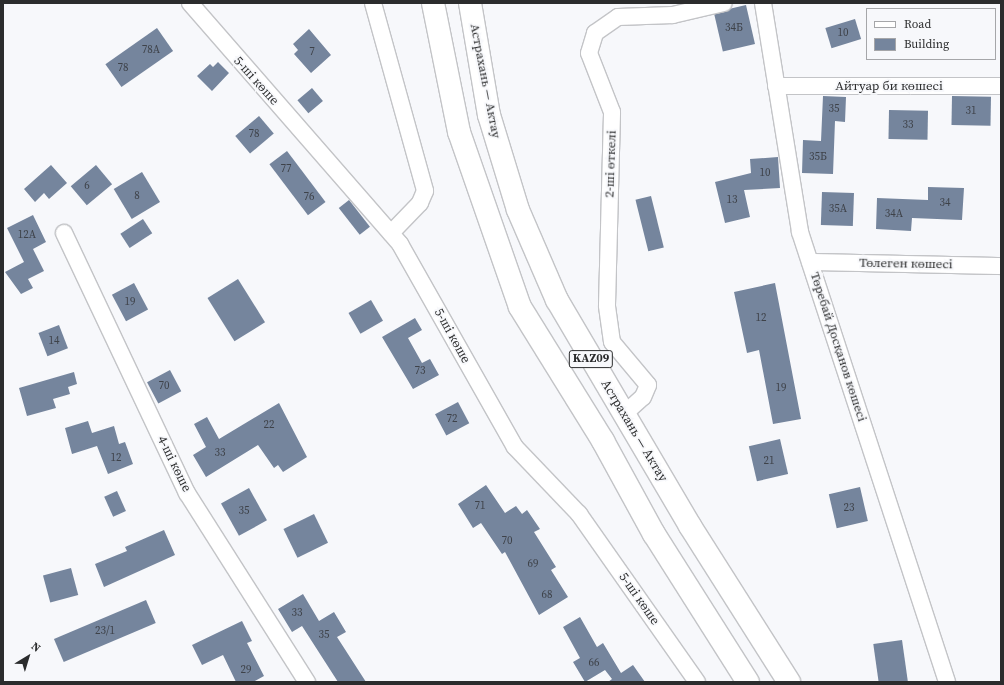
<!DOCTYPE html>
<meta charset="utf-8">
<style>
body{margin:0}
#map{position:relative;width:1004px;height:685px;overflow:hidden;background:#f7f8fb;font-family:"Source Serif 4",serif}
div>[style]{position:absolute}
.building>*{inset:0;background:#75859d;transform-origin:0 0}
.roads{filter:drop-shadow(1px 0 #c3c4c7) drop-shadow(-1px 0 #c3c4c7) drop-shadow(0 1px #c3c4c7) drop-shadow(0 -1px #c3c4c7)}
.minor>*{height:16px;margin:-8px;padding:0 8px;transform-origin:8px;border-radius:8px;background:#fff}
.highway>*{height:22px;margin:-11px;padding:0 11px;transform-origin:11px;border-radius:11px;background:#fff}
span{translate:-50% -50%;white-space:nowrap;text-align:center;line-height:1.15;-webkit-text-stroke:3.5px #f7f8fb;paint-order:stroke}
.number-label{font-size:11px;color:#3e4249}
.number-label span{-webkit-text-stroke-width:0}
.shield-label span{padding:1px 3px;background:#f7f8fb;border:1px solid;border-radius:3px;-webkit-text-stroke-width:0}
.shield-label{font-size:12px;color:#2b2c2d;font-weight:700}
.street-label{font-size:13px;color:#2b2c2d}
.frame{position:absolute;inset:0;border:4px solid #2b2c2d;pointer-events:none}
.legend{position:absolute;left:866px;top:8px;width:130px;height:52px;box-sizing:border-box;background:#f7f8fb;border:1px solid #a5a6a9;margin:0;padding:5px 7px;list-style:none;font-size:12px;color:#2b2c2d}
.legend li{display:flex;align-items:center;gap:8px;height:20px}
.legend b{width:20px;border:1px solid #a5a6a9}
.north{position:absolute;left:8px;top:637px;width:40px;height:40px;-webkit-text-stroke:3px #f7f8fb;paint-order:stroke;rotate:38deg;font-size:11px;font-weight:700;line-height:16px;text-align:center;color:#2b2c2d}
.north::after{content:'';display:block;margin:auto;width:14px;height:18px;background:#2b2c2d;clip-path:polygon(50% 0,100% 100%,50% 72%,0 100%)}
</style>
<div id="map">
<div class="building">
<i style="left:746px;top:5px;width:40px;height:33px;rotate:77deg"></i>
<i style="left:855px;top:19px;width:21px;height:31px;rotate:73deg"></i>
<i style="left:157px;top:28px;width:28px;height:63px;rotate:55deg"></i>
<i style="clip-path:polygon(309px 29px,331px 55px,311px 73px,294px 54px,298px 50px,293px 44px)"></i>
<i style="clip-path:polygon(218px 62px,229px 73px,212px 91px,197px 76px,210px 64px,213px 67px)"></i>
<i style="left:312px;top:88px;width:17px;height:19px;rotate:50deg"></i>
<i style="clip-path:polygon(823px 96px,846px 97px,845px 122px,835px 121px,833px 174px,802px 173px,803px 140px,821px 141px)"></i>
<i style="left:952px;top:96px;width:39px;height:29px;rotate:1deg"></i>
<i style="left:889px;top:110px;width:39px;height:29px;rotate:1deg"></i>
<i style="left:259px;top:116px;width:23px;height:31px;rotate:50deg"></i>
<i style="left:287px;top:151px;width:64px;height:22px;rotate:53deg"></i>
<i style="clip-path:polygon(778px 157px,780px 188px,744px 190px,750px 217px,725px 223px,715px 182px,751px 173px,750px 159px)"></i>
<i style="clip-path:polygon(51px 165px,67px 183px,49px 199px,44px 193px,35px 202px,24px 189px)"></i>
<i style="left:96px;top:165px;width:25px;height:33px;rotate:50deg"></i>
<i style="left:142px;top:172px;width:35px;height:33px;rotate:59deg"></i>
<i style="clip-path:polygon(928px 187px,964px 188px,962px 220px,912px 218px,911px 231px,876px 229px,877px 198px,928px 200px)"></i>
<i style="left:822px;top:192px;width:32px;height:33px;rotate:2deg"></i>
<i style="left:651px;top:196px;width:53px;height:16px;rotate:76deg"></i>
<i style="left:349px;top:200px;width:34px;height:13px;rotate:52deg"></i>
<i style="clip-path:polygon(33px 215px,46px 242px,33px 249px,44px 271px,28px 279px,33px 288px,21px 294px,5px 272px,24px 262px,7px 228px)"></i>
<i style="left:143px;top:219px;width:17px;height:27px;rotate:57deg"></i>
<i style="left:238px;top:279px;width:51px;height:36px;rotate:58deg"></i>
<i style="left:134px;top:283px;width:30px;height:25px;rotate:62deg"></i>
<i style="clip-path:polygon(775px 283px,801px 419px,773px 424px,759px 350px,747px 353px,734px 292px)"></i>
<i style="left:371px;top:300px;width:24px;height:26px;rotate:60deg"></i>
<i style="clip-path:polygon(415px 318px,422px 330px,408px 338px,422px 363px,430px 359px,439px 375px,413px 389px,382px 337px)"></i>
<i style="left:59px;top:325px;width:25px;height:22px;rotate:69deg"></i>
<i style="left:170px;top:370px;width:24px;height:26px;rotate:62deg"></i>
<i style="clip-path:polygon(74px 372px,77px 384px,68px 387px,70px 394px,53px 399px,56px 408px,27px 416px,19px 388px)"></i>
<i style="left:458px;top:402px;width:24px;height:26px;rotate:62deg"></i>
<i style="clip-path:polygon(279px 403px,307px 457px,283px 472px,278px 465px,274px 468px,258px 445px,206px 477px,193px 455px,206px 447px,194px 424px,207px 417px,219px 439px)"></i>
<i style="clip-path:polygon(88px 421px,92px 433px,114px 426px,119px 444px,125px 442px,133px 464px,108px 474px,97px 446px,72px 454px,65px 428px)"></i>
<i style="left:780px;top:439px;width:36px;height:32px;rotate:77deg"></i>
<i style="clip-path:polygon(486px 485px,505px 513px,516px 506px,522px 514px,527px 510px,540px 529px,534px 532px,556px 567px,551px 570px,568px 597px,539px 615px,505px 552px,502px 554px,481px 523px,473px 528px,458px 504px)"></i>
<i style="left:860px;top:487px;width:35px;height:32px;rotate:77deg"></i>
<i style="left:249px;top:488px;width:37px;height:32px;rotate:61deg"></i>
<i style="left:117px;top:491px;width:22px;height:14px;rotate:66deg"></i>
<i style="left:314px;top:514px;width:32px;height:34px;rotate:64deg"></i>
<i style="clip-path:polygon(164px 530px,175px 555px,104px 587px,95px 564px,127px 551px,125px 547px)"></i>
<i style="left:71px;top:568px;width:28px;height:29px;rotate:75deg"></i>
<i style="clip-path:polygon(303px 594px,319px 621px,334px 612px,346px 632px,337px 637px,366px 682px,338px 682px,302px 626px,292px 632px,278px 609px)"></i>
<i style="left:146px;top:600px;width:25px;height:100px;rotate:67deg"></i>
<i style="clip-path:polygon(580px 617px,597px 647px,603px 643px,621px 673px,633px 665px,645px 682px,608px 682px,612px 679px,605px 670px,585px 682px,573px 662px,580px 658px,563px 627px)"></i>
<i style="clip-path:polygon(242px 621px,252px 641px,247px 643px,264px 676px,253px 682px,236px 682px,223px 655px,202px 665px,192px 645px)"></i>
<i style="left:902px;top:640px;width:42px;height:29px;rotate:82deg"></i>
</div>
<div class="roads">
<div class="minor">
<i style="left:190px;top:3px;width:320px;rotate:48.9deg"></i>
<i style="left:400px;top:244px;width:233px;rotate:60.5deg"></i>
<i style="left:515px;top:447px;width:93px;rotate:46.3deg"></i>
<i style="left:579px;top:514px;width:205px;rotate:54.9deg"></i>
<i style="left:373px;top:3px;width:195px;rotate:74.5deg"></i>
<i style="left:425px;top:191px;width:13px;rotate:113deg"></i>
<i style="left:420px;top:203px;width:42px;rotate:134deg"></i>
<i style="left:763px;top:3px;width:232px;rotate:80.8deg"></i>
<i style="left:800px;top:232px;width:473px;rotate:71.9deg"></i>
<i style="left:776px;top:86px;width:225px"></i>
<i style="left:64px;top:233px;width:288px;rotate:64.7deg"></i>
<i style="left:187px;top:493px;width:224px;rotate:57.6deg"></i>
<i style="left:810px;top:262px;width:191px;rotate:1.2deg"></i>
<i style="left:624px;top:414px;width:25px;rotate:-42deg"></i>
<i style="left:643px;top:397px;width:13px;rotate:-67deg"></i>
<i style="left:648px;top:385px;width:56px;rotate:-129.9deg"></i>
<i style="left:612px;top:342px;width:37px;rotate:-98deg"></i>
<i style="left:607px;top:305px;width:193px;rotate:-88.5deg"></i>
<i style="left:612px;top:112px;width:63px;rotate:-111.3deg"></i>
<i style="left:589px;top:53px;width:21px;rotate:-73deg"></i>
<i style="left:595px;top:33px;width:28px;rotate:-35deg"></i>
<i style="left:618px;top:17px;width:55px;rotate:-2.1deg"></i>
<i style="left:673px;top:15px;width:52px;rotate:-13.2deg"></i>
</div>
<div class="highway">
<i style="left:433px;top:3px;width:132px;rotate:78.6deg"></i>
<i style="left:459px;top:132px;width:185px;rotate:70.8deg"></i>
<i style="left:520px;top:307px;width:158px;rotate:58.2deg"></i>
<i style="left:603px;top:441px;width:106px;rotate:61.3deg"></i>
<i style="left:654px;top:534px;width:175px;rotate:57.6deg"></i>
<i style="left:470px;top:3px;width:114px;rotate:80.4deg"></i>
<i style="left:489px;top:115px;width:99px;rotate:73deg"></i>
<i style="left:518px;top:210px;width:98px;rotate:66.6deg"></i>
<i style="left:557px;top:300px;width:262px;rotate:59.5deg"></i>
<i style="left:690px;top:526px;width:185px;rotate:57.6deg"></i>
</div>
</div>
<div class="number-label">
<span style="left:734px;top:28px">34Б</span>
<span style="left:843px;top:33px">10</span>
<span style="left:151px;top:50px">78А</span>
<span style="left:312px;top:52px">7</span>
<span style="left:123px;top:68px">78</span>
<span style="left:834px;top:109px">35</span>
<span style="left:971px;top:111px">31</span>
<span style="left:908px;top:125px">33</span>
<span style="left:254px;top:134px">78</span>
<span style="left:818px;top:157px">35Б</span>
<span style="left:286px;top:169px">77</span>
<span style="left:765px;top:173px">10</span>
<span style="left:87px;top:186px">6</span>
<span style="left:137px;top:196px">8</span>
<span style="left:309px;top:197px">76</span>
<span style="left:732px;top:200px">13</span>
<span style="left:945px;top:203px">34</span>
<span style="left:838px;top:209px">35А</span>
<span style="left:894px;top:214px">34А</span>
<span style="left:27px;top:235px">12А</span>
<span style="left:130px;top:302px">19</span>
<span style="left:761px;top:318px">12</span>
<span style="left:54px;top:341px">14</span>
<span style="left:420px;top:371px">73</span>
<span style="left:164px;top:386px">70</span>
<span style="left:781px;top:388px">19</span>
<span style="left:452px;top:419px">72</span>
<span style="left:269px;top:425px">22</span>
<span style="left:220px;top:453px">33</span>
<span style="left:116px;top:458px">12</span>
<span style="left:769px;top:461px">21</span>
<span style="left:480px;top:506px">71</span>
<span style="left:849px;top:508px">23</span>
<span style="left:244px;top:511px">35</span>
<span style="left:507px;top:541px">70</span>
<span style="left:533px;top:564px">69</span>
<span style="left:547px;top:595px">68</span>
<span style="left:297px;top:613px">33</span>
<span style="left:105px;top:631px">23/1</span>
<span style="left:324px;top:635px">35</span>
<span style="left:594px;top:663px">66</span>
<span style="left:246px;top:670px">29</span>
</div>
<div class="shield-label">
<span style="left:591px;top:359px">KAZ09</span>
</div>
<div class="street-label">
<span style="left:256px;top:81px;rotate:48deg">5-шi көше</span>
<span style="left:485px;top:81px;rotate:79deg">Астрахань — Актау</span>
<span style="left:889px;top:86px">Айтуар би көшесі</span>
<span style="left:611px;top:164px;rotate:-88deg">2-ші өткелі</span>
<span style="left:906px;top:264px;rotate:1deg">Төлеген көшесі</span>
<span style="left:452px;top:336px;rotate:61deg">5-шi көше</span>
<span style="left:838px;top:347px;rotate:72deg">Төребай Досқанов көшесі</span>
<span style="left:634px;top:431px;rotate:59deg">Астрахань — Актау</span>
<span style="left:174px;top:464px;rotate:64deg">4-шi көше</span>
<span style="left:639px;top:599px;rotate:55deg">5-шi көше</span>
</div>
<div class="frame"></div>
<ul class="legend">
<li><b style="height:5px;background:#fff"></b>Road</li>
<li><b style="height:11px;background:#75859d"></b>Building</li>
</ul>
<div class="north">N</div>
</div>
